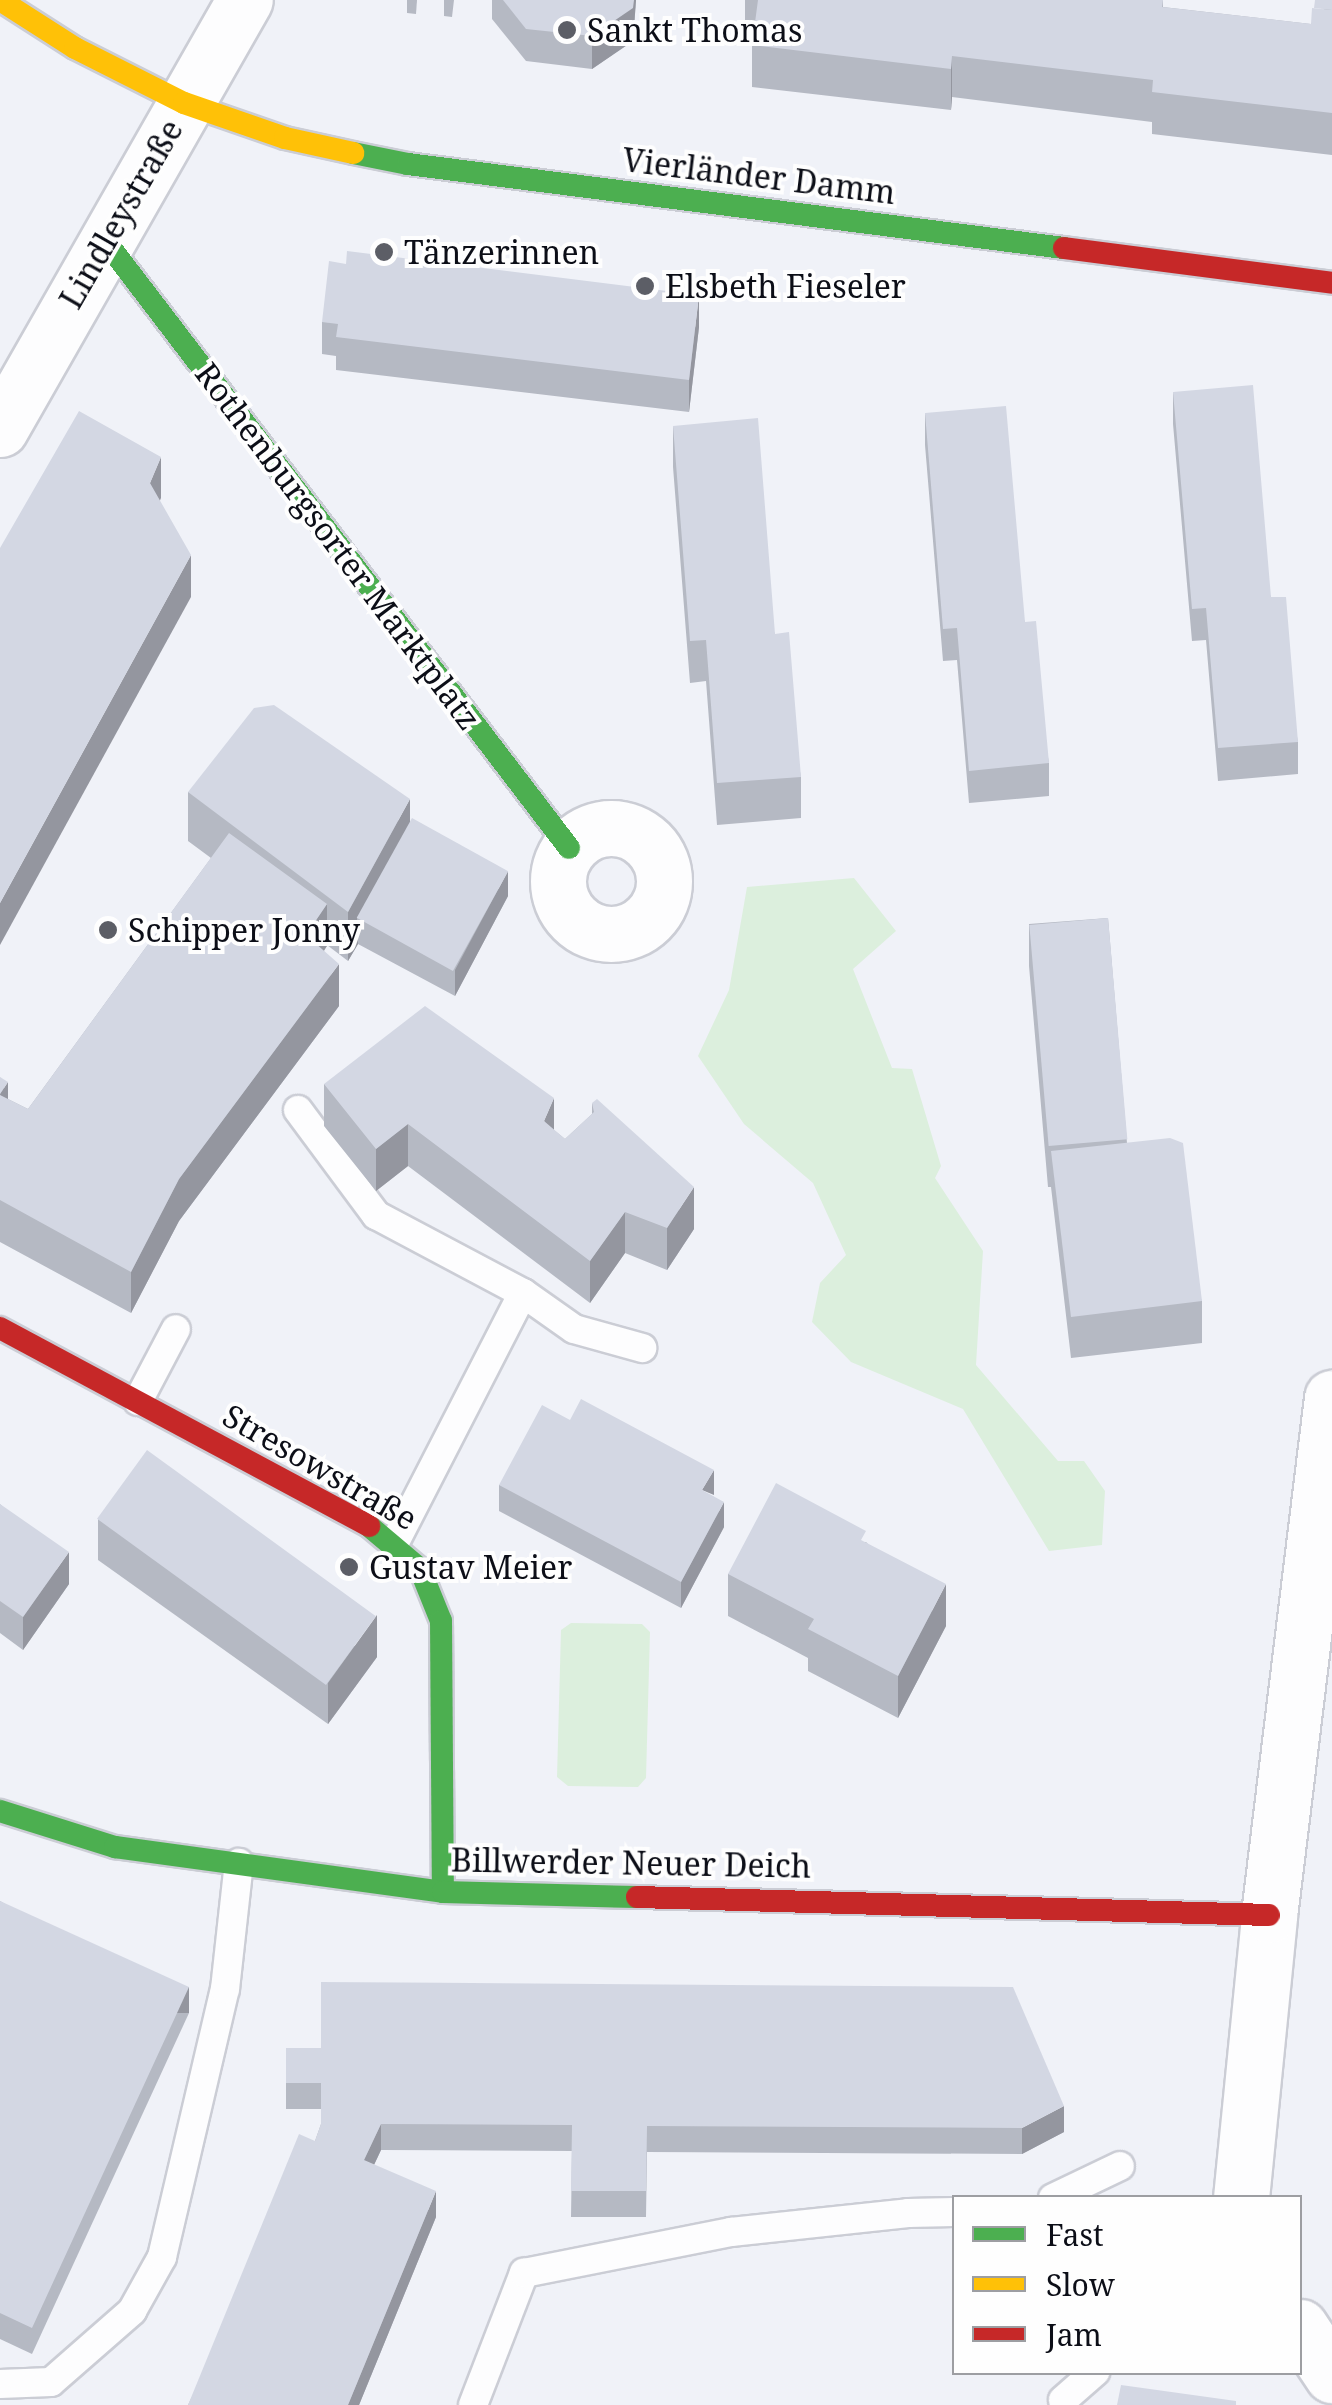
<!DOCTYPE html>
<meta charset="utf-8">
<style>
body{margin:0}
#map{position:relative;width:1332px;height:2405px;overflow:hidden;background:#f0f2f8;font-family:"Noto Serif",serif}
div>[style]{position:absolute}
.green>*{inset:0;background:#dcefdd}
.roads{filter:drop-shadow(2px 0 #cbcdd5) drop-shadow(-2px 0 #cbcdd5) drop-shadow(0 2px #cbcdd5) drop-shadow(0 -2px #cbcdd5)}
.lane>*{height:28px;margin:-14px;padding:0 14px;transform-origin:14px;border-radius:14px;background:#fdfdfe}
.street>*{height:55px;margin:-27.5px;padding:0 27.5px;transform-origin:27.5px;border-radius:27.5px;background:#fdfdfe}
.street>.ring{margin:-27.5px;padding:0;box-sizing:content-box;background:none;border:55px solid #fdfdfe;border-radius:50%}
.fast>*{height:22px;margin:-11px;padding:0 11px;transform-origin:11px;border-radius:11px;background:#4caf50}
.slow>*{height:22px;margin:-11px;padding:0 11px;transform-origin:11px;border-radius:11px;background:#ffc107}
.jam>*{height:22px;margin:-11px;padding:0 11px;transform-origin:11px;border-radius:11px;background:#c62828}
.wall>*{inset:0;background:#b5b9c3}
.shaded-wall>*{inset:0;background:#94969f;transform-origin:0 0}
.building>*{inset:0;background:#d3d7e3;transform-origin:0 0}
.dots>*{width:28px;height:28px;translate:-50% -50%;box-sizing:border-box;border:5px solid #fefefe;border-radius:50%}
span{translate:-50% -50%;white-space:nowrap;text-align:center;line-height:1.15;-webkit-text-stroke:8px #fefefe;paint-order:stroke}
.poi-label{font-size:32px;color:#0c0e17}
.left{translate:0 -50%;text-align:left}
.street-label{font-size:32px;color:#0c0e17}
.legend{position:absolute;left:952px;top:2195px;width:350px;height:180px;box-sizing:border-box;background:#fefefe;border:2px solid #9d9ea2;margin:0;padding:12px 18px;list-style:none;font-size:30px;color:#0c0e17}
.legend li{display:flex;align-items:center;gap:20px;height:50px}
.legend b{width:50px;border:2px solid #9d9ea2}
</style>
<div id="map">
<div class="green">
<i style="clip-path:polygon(854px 878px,896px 931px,853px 969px,892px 1068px,912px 1069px,941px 1166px,935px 1178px,983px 1251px,976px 1365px,1058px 1461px,1084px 1461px,1105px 1491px,1102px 1545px,1049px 1551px,963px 1409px,851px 1362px,812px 1322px,820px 1283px,846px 1255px,813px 1183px,744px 1124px,698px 1056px,729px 990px,747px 887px)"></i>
<i style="clip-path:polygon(571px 1623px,642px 1624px,650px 1632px,646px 1778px,638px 1787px,568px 1786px,557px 1777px,561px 1630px)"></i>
</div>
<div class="roads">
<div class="lane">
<i style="left:298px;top:1110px;width:131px;rotate:53.4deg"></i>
<i style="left:376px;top:1215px;width:166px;rotate:28deg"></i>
<i style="left:523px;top:1293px;width:62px;rotate:35.2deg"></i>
<i style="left:574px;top:1329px;width:71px;rotate:15.6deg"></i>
<i style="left:138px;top:1401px;width:81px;rotate:-62.2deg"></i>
<i style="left:395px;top:1542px;width:280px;rotate:-62.8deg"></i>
<i style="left:1053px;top:2198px;width:74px;rotate:-25.5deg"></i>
<i style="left:0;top:2384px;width:51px;rotate:-2.2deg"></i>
<i style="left:51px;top:2382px;width:108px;rotate:-41.2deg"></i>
<i style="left:132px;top:2311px;width:62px;rotate:-60.9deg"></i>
<i style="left:162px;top:2257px;width:275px;rotate:-76.8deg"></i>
<i style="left:225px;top:1989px;width:127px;rotate:-83.7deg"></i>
<i style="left:1063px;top:2400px;width:43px;rotate:-41.2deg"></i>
<i style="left:473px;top:2405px;width:142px;rotate:-68.9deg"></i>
<i style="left:524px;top:2273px;width:211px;rotate:-11.2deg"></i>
<i style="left:731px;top:2232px;width:178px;rotate:-6.1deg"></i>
<i style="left:908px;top:2213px;width:46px;rotate:-1.2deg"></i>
</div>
<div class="street">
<i style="left:0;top:429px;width:494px;rotate:-60.3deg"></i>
<i class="ring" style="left:558px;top:828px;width:51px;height:51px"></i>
<i style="left:1241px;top:2198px;width:284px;rotate:-84.3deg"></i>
<i style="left:1269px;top:1915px;width:521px;rotate:-83.05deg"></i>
<i style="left:1300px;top:2327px;width:58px;rotate:56.3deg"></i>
</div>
<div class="fast">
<i style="left:353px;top:153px;width:56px;rotate:11.3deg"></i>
<i style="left:408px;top:164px;width:661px;rotate:7.3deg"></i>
<i style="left:107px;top:243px;width:761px;rotate:52.63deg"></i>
<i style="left:369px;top:1526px;width:67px;rotate:40.1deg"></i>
<i style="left:420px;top:1569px;width:56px;rotate:68deg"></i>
<i style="left:441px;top:1621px;width:271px;rotate:89.6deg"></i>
<i style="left:0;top:1811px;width:121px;rotate:17.4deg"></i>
<i style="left:115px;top:1847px;width:331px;rotate:7.8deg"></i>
<i style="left:443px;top:1892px;width:194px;rotate:1.5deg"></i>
</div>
<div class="slow">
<i style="left:0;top:0;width:89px;rotate:32.6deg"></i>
<i style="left:75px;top:48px;width:122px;rotate:26.8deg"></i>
<i style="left:184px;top:103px;width:107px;rotate:19.1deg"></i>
<i style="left:285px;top:138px;width:70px;rotate:12.4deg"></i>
</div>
<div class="jam">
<i style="left:1064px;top:248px;width:270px;rotate:7.4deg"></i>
<i style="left:0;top:1328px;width:419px;rotate:28.2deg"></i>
<i style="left:637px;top:1897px;width:632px;rotate:1.63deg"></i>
</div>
</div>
<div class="wall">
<i style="clip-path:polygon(407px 0,417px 0,416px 14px,407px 13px)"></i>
<i style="clip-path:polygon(440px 0,454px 0,452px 17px,444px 16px,444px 0)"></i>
<i style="clip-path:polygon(492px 0,636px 0,633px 41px,592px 69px,526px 61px,492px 19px)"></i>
<i style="clip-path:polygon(745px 0,1163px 0,1163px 7px,1311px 24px,1332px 0,1332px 155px,1152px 134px,1152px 122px,952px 97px,951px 110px,752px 87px,752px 45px,754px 30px,745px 29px)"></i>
<i style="clip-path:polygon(322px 322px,699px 327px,689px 412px,336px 370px,336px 356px,322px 354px)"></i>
<i style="clip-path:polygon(1173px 392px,1271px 597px,1298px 742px,1298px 774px,1218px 781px,1206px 640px,1192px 641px,1173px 424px)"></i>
<i style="clip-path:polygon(925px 413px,1025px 622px,1049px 763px,1049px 796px,969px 803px,957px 660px,943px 661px,925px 445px)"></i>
<i style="clip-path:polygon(673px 426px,775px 634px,801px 777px,801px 818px,717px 825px,706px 681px,690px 683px,673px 467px)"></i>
<i style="clip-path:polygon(188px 792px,410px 822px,508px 896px,455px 996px,358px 944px,348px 961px,327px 945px,324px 951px,339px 1006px,179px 1221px,131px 1313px,0 1242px,0 1077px,8px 1099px,28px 1109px,211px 858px,188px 841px)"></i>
<i style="clip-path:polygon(1108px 918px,1127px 1143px,1202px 1301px,1202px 1343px,1071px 1358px,1051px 1187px,1048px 1187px,1029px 966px,1029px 924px)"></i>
<i style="clip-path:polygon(324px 1084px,554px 1130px,565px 1139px,592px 1114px,592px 1103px,694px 1229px,667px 1270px,625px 1253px,590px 1303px,408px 1166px,376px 1191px,324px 1126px)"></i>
<i style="clip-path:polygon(499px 1485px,713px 1496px,724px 1527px,681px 1608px,499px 1511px)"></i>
<i style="clip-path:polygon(0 1504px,69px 1584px,23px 1650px,0 1633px)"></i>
<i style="clip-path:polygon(98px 1519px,377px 1657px,328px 1724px,98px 1560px)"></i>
<i style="clip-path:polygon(866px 1542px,946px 1626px,898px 1718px,808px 1671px,808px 1658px,728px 1616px,728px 1574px)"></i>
<i style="clip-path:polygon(0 1901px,189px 2013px,32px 2354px,0 2339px)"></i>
<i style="clip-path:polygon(286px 2048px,1064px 2132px,1022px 2154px,647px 2152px,646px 2217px,571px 2217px,572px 2151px,381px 2150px,374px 2165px,436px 2217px,359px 2405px,188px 2405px,315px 2141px,321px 2124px,321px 2109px,286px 2109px)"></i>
</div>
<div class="shaded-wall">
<i style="clip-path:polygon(634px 0,636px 0,633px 41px,592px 69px,592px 36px)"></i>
<i style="clip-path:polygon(952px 56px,952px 97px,951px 110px,951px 69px)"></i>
<i style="clip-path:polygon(699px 295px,699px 327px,689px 412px,689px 380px)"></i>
<i style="clip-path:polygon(161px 457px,161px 498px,150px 525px,150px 483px)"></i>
<i style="clip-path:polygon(191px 555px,191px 597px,0 945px,0 903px)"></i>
<i style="clip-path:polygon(410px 799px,410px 848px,357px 918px,358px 944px,348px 961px,348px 912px)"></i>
<i style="clip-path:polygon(508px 871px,508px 896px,455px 996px,455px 970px)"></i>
<i style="clip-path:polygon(327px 904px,327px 946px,306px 977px,306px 935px)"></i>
<i style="clip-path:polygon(339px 964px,339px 1006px,179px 1221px,131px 1313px,131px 1272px,179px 1179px)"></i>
<i style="clip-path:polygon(8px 1082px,8px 1124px,0 1094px)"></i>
<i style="clip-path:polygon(554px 1098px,554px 1139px,544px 1121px)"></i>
<i style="clip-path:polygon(408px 1124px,408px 1166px,376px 1191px,376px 1149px)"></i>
<i style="clip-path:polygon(694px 1187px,694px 1229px,667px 1270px,667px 1228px)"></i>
<i style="clip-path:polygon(625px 1212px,625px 1253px,590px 1303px,590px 1261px)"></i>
<i style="clip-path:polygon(714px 1470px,714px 1495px,702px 1490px)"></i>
<i style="clip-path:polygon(724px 1502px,724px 1527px,681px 1608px,681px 1582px)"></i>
<i style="clip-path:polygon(69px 1552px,69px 1584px,23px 1650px,23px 1617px)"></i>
<i style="clip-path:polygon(946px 1584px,946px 1626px,898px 1718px,898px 1676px)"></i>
<i style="clip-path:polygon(377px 1615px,377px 1657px,328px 1724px,328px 1683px)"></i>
<i style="left:189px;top:1987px;width:26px;height:375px;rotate:90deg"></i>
<i style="clip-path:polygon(1064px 2106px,1064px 2132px,1022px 2154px,1022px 2128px)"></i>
<i style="clip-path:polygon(381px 2124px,381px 2150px,364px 2186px,364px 2160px)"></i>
<i style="clip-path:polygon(436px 2191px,436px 2217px,359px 2405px,348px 2405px)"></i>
</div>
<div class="building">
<i style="clip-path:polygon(503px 0,634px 0,633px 8px,592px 36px,526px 29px)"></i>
<i style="clip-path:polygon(758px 0,1163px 0,1162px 7px,1311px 24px,1312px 8px,1332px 10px,1332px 113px,1152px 92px,1153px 80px,952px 56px,951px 69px,752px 45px)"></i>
<i style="clip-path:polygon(1315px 0,1332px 0,1332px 10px,1314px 8px)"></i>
<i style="clip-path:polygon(347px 251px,699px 295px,689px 380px,336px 337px,338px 324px,322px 322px,329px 261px,346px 264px)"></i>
<i style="clip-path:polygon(1253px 385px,1271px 597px,1286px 597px,1298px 742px,1218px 748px,1206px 608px,1192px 609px,1173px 392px)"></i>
<i style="clip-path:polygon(1006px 406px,1025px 622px,1036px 621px,1049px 763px,969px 771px,957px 628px,943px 629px,925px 413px)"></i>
<i style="clip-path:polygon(79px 411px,161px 457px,150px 483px,191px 555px,0 903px,0 548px)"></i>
<i style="clip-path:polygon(758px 418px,775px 634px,789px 632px,801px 777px,717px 783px,706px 640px,690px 641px,673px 426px)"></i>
<i style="clip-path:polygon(274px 705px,410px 799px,348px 912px,188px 792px,254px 708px)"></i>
<i style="left:412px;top:818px;width:110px;height:114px;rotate:29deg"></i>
<i style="clip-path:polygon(229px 833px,327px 904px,306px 935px,339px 964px,179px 1179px,131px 1272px,0 1200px,0 1095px,28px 1109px)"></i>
<i style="left:1108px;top:918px;width:222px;height:79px;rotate:85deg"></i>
<i style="clip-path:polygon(425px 1006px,554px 1098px,544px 1121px,565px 1139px,594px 1112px,592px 1103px,597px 1099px,694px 1187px,667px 1228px,625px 1212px,590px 1261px,408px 1124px,376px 1149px,324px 1084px)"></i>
<i style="clip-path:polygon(0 1077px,8px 1082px,0 1094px)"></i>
<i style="clip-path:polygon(1170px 1138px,1183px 1143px,1202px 1301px,1071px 1317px,1051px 1151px)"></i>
<i style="clip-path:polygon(581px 1399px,714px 1470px,702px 1490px,724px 1502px,681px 1582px,499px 1485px,542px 1405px,570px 1420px)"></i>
<i style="left:147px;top:1450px;width:283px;height:85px;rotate:36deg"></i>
<i style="clip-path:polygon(776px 1483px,866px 1531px,861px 1540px,946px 1584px,898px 1676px,808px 1629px,814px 1619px,728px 1574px)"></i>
<i style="clip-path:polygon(0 1504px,69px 1552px,23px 1617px,0 1601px)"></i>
<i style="clip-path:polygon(0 1901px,189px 1987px,32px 2328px,0 2313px)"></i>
<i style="clip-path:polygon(321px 1982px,1013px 1987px,1064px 2106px,1022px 2128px,647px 2126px,646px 2191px,571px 2191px,572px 2125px,381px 2124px,364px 2160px,436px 2191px,348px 2405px,188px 2405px,299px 2134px,315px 2141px,321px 2124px,321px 2083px,286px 2083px,286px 2048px,321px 2048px)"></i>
<i style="clip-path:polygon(1121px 2385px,1236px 2401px,1236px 2405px,1117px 2405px)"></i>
</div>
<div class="dots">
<i style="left:567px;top:30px;background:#5c5e66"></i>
<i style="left:384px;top:252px;background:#5c5e66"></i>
<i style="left:645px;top:286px;background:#5c5e66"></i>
<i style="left:108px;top:930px;background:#5c5e66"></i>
<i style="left:349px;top:1567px;background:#5c5e66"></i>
</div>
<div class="poi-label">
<span class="left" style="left:587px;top:30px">Sankt Thomas</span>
<span class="left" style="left:404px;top:252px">Tänzerinnen</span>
<span class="left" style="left:665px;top:286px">Elsbeth Fieseler</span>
<span class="left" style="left:128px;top:930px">Schipper Jonny</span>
<span class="left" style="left:369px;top:1567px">Gustav Meier</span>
</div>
<div class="street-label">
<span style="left:759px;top:176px;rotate:7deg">Vierländer Damm</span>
<span style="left:121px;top:214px;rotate:-60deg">Lindleystraße</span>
<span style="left:338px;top:546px;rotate:53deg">Rothenburgsorter Marktplatz</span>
<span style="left:320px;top:1467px;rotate:30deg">Stresowstraße</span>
<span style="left:631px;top:1863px;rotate:1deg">Billwerder Neuer Deich</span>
</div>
<ul class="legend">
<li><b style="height:12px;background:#4caf50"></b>Fast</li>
<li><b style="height:12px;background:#ffc107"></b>Slow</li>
<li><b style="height:12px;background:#c62828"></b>Jam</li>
</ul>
</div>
